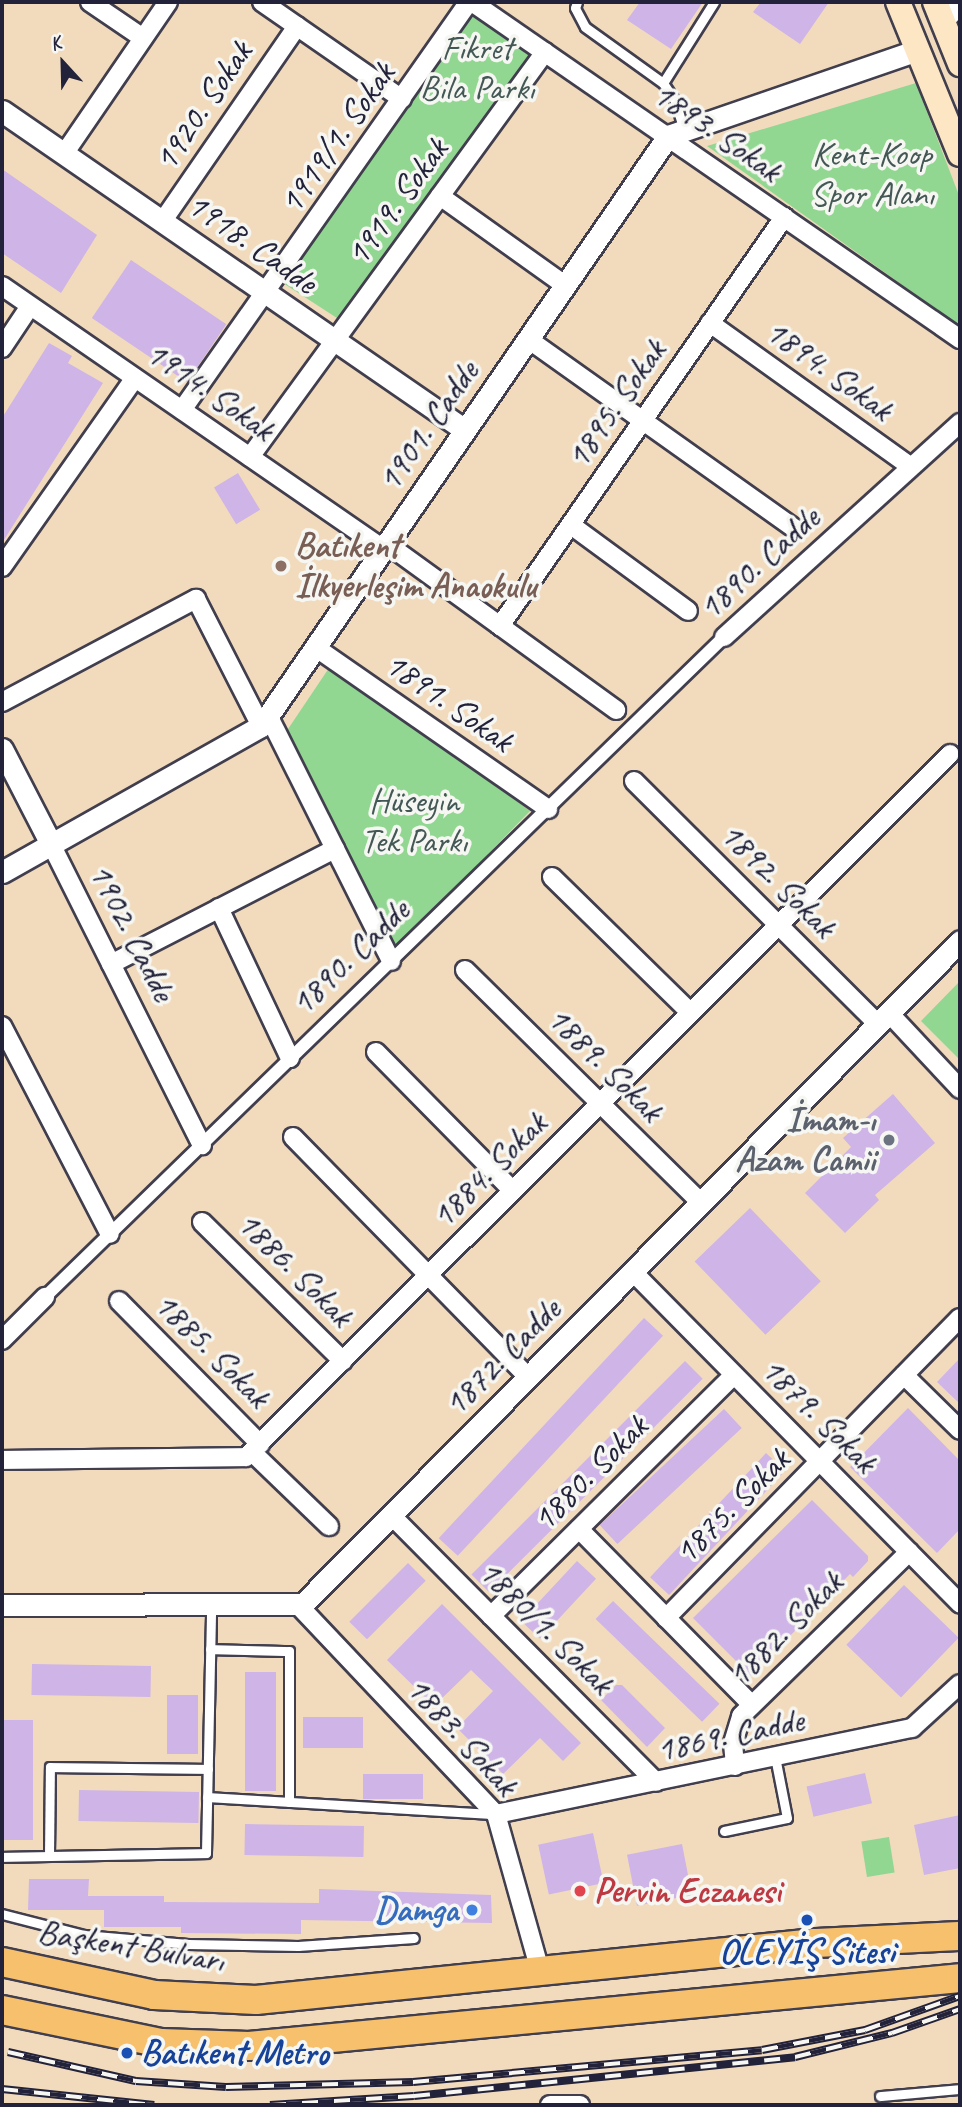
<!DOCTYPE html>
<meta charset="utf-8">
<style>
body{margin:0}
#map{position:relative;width:962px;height:2107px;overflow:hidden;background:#f2dbbd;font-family:Caveat,sans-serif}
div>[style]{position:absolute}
.green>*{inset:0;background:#91d791;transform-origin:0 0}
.building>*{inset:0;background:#ceb4e7;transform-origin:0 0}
.roads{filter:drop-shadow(2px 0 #413e4e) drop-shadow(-2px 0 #413e4e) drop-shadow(0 2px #413e4e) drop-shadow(0 -2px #413e4e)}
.service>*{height:9px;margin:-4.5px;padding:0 4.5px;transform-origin:4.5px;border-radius:4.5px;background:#fff}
.pedestrian>*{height:12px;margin:-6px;padding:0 6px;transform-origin:6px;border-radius:6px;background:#fff}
.minor>*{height:18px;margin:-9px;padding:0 9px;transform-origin:9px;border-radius:9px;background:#fff}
.tertiary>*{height:21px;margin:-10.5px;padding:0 10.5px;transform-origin:10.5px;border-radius:10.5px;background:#fff}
.secondary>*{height:24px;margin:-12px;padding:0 12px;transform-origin:12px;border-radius:12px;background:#fce6c4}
.primary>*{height:28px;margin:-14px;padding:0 14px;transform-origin:14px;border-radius:14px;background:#f7c06c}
.rail>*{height:8px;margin-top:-4px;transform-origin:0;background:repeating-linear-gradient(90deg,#f6f6f2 0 16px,#22223b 0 32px);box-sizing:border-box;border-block:2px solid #22223b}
.dots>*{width:19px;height:19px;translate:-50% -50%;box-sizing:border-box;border:4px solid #f6f6f2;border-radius:50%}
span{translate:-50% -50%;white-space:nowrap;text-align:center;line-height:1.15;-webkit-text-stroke:7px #f6f6f2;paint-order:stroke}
.park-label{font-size:35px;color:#435855}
.street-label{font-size:35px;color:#22223b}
.education-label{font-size:35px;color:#785e54;font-weight:700}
.left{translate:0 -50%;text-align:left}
.worship-label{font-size:35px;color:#5b616d;font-weight:700}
.right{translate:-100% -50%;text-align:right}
.health-label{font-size:35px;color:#be3a42;font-weight:700}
.shop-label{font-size:35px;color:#366cbe;font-weight:700}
.transit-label{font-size:35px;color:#164399;font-weight:700}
.frame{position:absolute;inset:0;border:4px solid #22223b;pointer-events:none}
.north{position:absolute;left:28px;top:28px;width:70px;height:70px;-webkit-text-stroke:5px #f6f6f2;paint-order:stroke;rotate:338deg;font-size:19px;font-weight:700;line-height:28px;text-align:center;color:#22223b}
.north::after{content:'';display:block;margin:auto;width:24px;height:32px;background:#22223b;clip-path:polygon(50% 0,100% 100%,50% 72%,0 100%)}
</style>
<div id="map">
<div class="green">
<i style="clip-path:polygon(471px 8px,532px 54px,530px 60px,340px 320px,283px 283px)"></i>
<i style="clip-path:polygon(916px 83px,960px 198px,960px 326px,707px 146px)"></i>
<i style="clip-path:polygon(331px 665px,530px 811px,391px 953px,286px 732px)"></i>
<i style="clip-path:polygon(960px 981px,960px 1060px,921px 1021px)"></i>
<i style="left:889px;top:1837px;width:36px;height:28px;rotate:81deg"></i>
</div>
<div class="building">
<i style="clip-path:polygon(640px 2px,703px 2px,671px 49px,627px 20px)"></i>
<i style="clip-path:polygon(761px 2px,829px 2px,800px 44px,753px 12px)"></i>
<i style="clip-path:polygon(2px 169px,97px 235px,61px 293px,2px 253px)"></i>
<i style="left:131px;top:260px;width:115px;height:70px;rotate:34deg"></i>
<i style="clip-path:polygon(49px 343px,72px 356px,68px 363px,103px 383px,2px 543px,2px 418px)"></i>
<i style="left:238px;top:473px;width:43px;height:28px;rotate:59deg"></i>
<i style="clip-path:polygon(893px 1094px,935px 1143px,875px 1195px,879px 1200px,845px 1233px,805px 1193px,851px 1147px,843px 1138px)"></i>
<i style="left:750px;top:1208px;width:102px;height:77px;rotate:46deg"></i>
<i style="left:644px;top:1318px;width:26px;height:301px;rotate:43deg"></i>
<i style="clip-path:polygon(960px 1358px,960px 1404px,937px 1382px)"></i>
<i style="left:685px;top:1361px;width:25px;height:302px;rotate:45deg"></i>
<i style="clip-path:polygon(908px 1408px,960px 1461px,960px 1529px,937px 1553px,850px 1467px)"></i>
<i style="left:724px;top:1409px;width:26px;height:170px;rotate:47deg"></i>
<i style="left:766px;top:1453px;width:26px;height:170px;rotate:43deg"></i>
<i style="clip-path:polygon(812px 1500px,868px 1556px,868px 1561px,853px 1577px,850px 1574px,751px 1676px,693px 1618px)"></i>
<i style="left:577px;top:1561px;width:26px;height:82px;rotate:43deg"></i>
<i style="left:408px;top:1563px;width:25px;height:83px;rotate:45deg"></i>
<i style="left:904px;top:1585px;width:76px;height:83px;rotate:44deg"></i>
<i style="left:613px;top:1601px;width:148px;height:25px;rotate:44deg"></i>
<i style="clip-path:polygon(442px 1604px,581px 1743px,563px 1761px,540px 1738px,503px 1774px,457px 1728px,493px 1691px,471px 1670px,434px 1706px,387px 1660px)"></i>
<i style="left:32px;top:1664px;width:119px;height:31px;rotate:1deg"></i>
<i style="left:245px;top:1672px;width:31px;height:119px"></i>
<i style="clip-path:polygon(616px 1685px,622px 1685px,665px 1728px,647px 1747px,601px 1700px)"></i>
<i style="left:167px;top:1695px;width:31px;height:59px"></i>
<i style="left:303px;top:1717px;width:60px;height:31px"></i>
<i style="left:2px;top:1720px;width:31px;height:120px"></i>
<i style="left:865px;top:1773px;width:31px;height:60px;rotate:77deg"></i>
<i style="left:363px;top:1774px;width:60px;height:25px"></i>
<i style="left:79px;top:1790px;width:120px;height:31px;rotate:1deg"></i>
<i style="clip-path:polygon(960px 1815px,960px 1868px,924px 1875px,914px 1825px)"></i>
<i style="left:245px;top:1824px;width:119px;height:31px;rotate:1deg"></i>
<i style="left:593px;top:1833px;width:51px;height:56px;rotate:78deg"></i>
<i style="left:682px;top:1844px;width:52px;height:56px;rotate:79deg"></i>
<i style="clip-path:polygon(29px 1879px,89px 1879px,88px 1896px,164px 1896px,164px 1902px,319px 1903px,319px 1889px,491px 1895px,492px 1923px,301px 1920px,301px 1934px,181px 1933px,181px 1927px,104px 1927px,104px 1910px,28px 1910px)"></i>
</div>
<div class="roads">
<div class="service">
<i style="left:577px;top:2px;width:6px;rotate:108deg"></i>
<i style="left:575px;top:8px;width:21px;rotate:62deg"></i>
<i style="left:585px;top:27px;width:96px;rotate:35.7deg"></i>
<i style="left:663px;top:83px;width:22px;rotate:56deg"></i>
<i style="left:675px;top:101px;width:31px;rotate:73deg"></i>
<i style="left:663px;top:83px;width:96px;rotate:-57.8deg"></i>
<i style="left:210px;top:1649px;width:79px;rotate:1.5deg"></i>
<i style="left:289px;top:1651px;width:151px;rotate:90deg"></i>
<i style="left:207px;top:1797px;width:289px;rotate:3.4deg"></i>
<i style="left:724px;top:1831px;width:64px;rotate:-11.7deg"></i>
<i style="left:787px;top:1818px;width:62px;rotate:-101.1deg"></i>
<i style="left:49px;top:1856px;width:89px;rotate:-89.4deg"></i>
<i style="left:50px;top:1767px;width:158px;rotate:0.7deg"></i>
<i style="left:2px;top:1857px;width:204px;rotate:-1.1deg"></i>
<i style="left:206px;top:1853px;width:246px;rotate:-88.8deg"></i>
<i style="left:2px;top:1914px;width:85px;rotate:14.4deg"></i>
<i style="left:84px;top:1935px;width:104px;rotate:4.9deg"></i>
<i style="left:188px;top:1944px;width:110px;rotate:1deg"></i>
<i style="left:298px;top:1946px;width:116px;rotate:-3.9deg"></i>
<i style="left:880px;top:2096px;width:80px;rotate:-5deg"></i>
</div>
<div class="pedestrian">
<i style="left:45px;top:1297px;width:947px;rotate:-44.19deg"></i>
</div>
<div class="minor">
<i style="left:90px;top:2px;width:64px;rotate:34.2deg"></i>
<i style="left:262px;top:2px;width:170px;rotate:34.7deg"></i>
<i style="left:472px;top:2px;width:593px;rotate:34.63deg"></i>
<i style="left:943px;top:23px;width:25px;rotate:-47deg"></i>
<i style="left:64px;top:154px;width:184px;rotate:-55.6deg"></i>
<i style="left:440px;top:196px;width:153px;rotate:35.5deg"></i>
<i style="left:162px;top:222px;width:238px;rotate:-55.4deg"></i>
<i style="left:2px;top:286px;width:463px;rotate:34.6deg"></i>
<i style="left:710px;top:323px;width:247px;rotate:35.6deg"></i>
<i style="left:528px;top:339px;width:326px;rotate:35.4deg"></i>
<i style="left:2px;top:348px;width:50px;rotate:-56.3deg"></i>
<i style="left:182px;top:410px;width:499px;rotate:-54.9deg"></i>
<i style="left:250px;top:457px;width:501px;rotate:-53.93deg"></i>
<i style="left:571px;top:525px;width:145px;rotate:36.3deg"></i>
<i style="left:387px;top:544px;width:283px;rotate:35.9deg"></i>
<i style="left:2px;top:567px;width:231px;rotate:-54.9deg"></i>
<i style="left:500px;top:626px;width:498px;rotate:-55.2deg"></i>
<i style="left:724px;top:637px;width:319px;rotate:-42.2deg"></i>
<i style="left:315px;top:647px;width:284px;rotate:34.8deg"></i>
<i style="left:2px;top:702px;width:220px;rotate:-28deg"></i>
<i style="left:196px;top:599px;width:143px;rotate:62.9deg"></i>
<i style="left:268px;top:715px;width:275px;rotate:63.4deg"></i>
<i style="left:634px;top:781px;width:344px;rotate:44.9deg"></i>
<i style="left:51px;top:844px;width:337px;rotate:63.4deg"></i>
<i style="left:552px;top:877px;width:194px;rotate:44.4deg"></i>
<i style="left:219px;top:908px;width:166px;rotate:64.7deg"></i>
<i style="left:111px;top:964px;width:252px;rotate:-27.2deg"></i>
<i style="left:465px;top:970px;width:332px;rotate:44.6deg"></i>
<i style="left:889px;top:1013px;width:104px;rotate:46.9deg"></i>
<i style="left:2px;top:1026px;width:234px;rotate:62.6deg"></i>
<i style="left:376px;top:1052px;width:195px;rotate:45.4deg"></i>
<i style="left:293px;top:1137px;width:336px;rotate:45.6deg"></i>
<i style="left:202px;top:1222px;width:198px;rotate:44.6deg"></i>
<i style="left:633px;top:1272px;width:466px;rotate:45.4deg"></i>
<i style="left:119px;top:1301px;width:201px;rotate:45.4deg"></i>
<i style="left:2px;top:1340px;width:61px;rotate:-45deg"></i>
<i style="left:904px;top:1375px;width:78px;rotate:44.5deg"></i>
<i style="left:252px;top:1452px;width:107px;rotate:43.9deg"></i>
<i style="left:2px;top:1460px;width:244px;rotate:-0.7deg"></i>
<i style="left:246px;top:1457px;width:995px;rotate:-44.96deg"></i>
<i style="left:391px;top:1515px;width:376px;rotate:45.2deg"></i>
<i style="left:579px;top:1529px;width:245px;rotate:45.5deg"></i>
<i style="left:300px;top:1607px;width:285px;rotate:46.6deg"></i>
<i style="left:496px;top:1814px;width:166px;rotate:74.3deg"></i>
<i style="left:491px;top:1616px;width:342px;rotate:-44.8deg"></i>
<i style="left:666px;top:1618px;width:420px;rotate:-45.6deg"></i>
<i style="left:735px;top:1766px;width:23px;rotate:-95deg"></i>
<i style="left:733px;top:1743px;width:28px;rotate:-73deg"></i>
<i style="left:741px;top:1716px;width:235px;rotate:-44.3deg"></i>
<i style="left:496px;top:1814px;width:425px;rotate:-11.7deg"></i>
<i style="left:912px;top:1728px;width:65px;rotate:-42.5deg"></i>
<i style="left:550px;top:2105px;width:30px"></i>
</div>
<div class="tertiary">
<i style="left:2px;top:111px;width:562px;rotate:34.57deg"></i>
<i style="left:2px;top:749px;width:107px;rotate:62.7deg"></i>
<i style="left:2px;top:872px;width:297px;rotate:-29.4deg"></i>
<i style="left:261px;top:726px;width:717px;rotate:-55.4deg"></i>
<i style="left:668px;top:136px;width:264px;rotate:-19deg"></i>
<i style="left:2px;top:1605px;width:301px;rotate:-0.2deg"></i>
<i style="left:303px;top:1604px;width:933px;rotate:-45.26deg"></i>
</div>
<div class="secondary">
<i style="left:898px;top:2px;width:164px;rotate:67.8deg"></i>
<i style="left:935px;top:2px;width:67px;rotate:68deg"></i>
</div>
<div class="primary">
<i style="left:2px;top:1962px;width:156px;rotate:12.2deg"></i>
<i style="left:154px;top:1995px;width:102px;rotate:2.8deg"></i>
<i style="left:256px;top:2000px;width:562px;rotate:-5.82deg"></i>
<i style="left:815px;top:1943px;width:145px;rotate:-2.8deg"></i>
<i style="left:2px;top:2010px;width:162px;rotate:11.7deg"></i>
<i style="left:161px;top:2043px;width:88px;rotate:2deg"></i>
<i style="left:249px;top:2046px;width:714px;rotate:-5.46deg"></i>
</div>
</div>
<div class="rail">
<i style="left:8px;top:2052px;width:131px;rotate:12.8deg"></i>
<i style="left:136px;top:2081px;width:90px;rotate:3.8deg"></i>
<i style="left:226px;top:2087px;width:187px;rotate:-1.5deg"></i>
<i style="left:413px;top:2082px;width:350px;rotate:-5.2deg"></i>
<i style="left:762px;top:2050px;width:105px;rotate:-11deg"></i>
<i style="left:865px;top:2030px;width:101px;rotate:-19.7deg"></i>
<i style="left:2px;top:2089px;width:153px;rotate:6deg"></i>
<i style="left:270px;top:2105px;width:144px;rotate:-3.6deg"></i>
<i style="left:414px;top:2096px;width:383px;rotate:-5.8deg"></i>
<i style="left:795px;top:2057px;width:100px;rotate:-13.9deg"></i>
<i style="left:892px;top:2033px;width:72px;rotate:-19.4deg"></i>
</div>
<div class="dots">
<i style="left:281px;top:566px;background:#8d6e63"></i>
<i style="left:889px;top:1140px;background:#6b7280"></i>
<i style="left:580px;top:1891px;background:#e0444e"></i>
<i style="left:472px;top:1910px;background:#3f7fe0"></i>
<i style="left:807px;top:1920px;background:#1a4fb4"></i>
<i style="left:127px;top:2053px;background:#1a4fb4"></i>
</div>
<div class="park-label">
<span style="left:477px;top:68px">Fikret<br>Bila Parkı</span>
<span style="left:872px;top:174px">Kent-Koop<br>Spor Alanı</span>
<span style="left:414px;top:821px">Hüseyin<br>Tek Parkı</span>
</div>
<div class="street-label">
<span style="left:203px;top:106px;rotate:-56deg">1920. Sokak</span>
<span style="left:717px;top:132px;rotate:35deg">1893. Sokak</span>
<span style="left:337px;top:138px;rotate:-55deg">1919/1. Sokak</span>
<span style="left:397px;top:202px;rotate:-54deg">1919. Sokak</span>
<span style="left:252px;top:243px;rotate:35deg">1918. Cadde</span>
<span style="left:829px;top:370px;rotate:36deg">1894. Sokak</span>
<span style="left:210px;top:391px;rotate:35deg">1914. Sokak</span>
<span style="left:616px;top:404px;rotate:-55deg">1895. Sokak</span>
<span style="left:428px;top:426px;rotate:-55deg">1901. Cadde</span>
<span style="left:759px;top:563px;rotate:-42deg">1890. Cadde</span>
<span style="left:449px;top:702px;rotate:35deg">1891. Sokak</span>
<span style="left:778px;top:880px;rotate:45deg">1892. Sokak</span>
<span style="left:132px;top:932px;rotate:63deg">1902. Cadde</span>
<span style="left:350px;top:957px;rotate:-44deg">1890. Cadde</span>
<span style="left:605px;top:1064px;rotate:45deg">1889. Sokak</span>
<span style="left:489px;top:1170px;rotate:-45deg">1884. Sokak</span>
<span style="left:295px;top:1269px;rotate:45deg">1886. Sokak</span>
<span style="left:212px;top:1350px;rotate:45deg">1885. Sokak</span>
<span style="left:502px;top:1357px;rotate:-45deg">1872. Cadde</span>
<span style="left:819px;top:1415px;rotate:45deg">1879. Sokak</span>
<span style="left:590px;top:1473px;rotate:-45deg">1880. Sokak</span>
<span style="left:732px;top:1506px;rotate:-45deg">1875. Sokak</span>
<span style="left:546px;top:1627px;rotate:45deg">1880/1. Sokak</span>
<span style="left:785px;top:1629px;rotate:-45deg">1882. Sokak</span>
<span style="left:730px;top:1735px;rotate:-12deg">1869. Cadde</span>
<span style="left:462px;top:1736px;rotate:48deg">1883. Sokak</span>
<span style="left:131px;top:1946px;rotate:9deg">Başkent Bulvarı</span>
</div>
<div class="education-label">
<span class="left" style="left:295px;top:566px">Batıkent<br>İlkyerleşim Anaokulu</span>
</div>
<div class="worship-label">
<span class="right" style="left:875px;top:1140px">İmam-ı<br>Azam Camii</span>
</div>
<div class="health-label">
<span class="left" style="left:594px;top:1891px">Pervin Eczanesi</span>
</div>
<div class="shop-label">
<span class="right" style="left:458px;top:1910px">Damga</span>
</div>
<div class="transit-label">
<span style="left:807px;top:1952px">OLEYİŞ Sitesi</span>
<span class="left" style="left:141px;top:2053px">Batıkent Metro</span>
</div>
<div class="frame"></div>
<div class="north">K</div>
</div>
